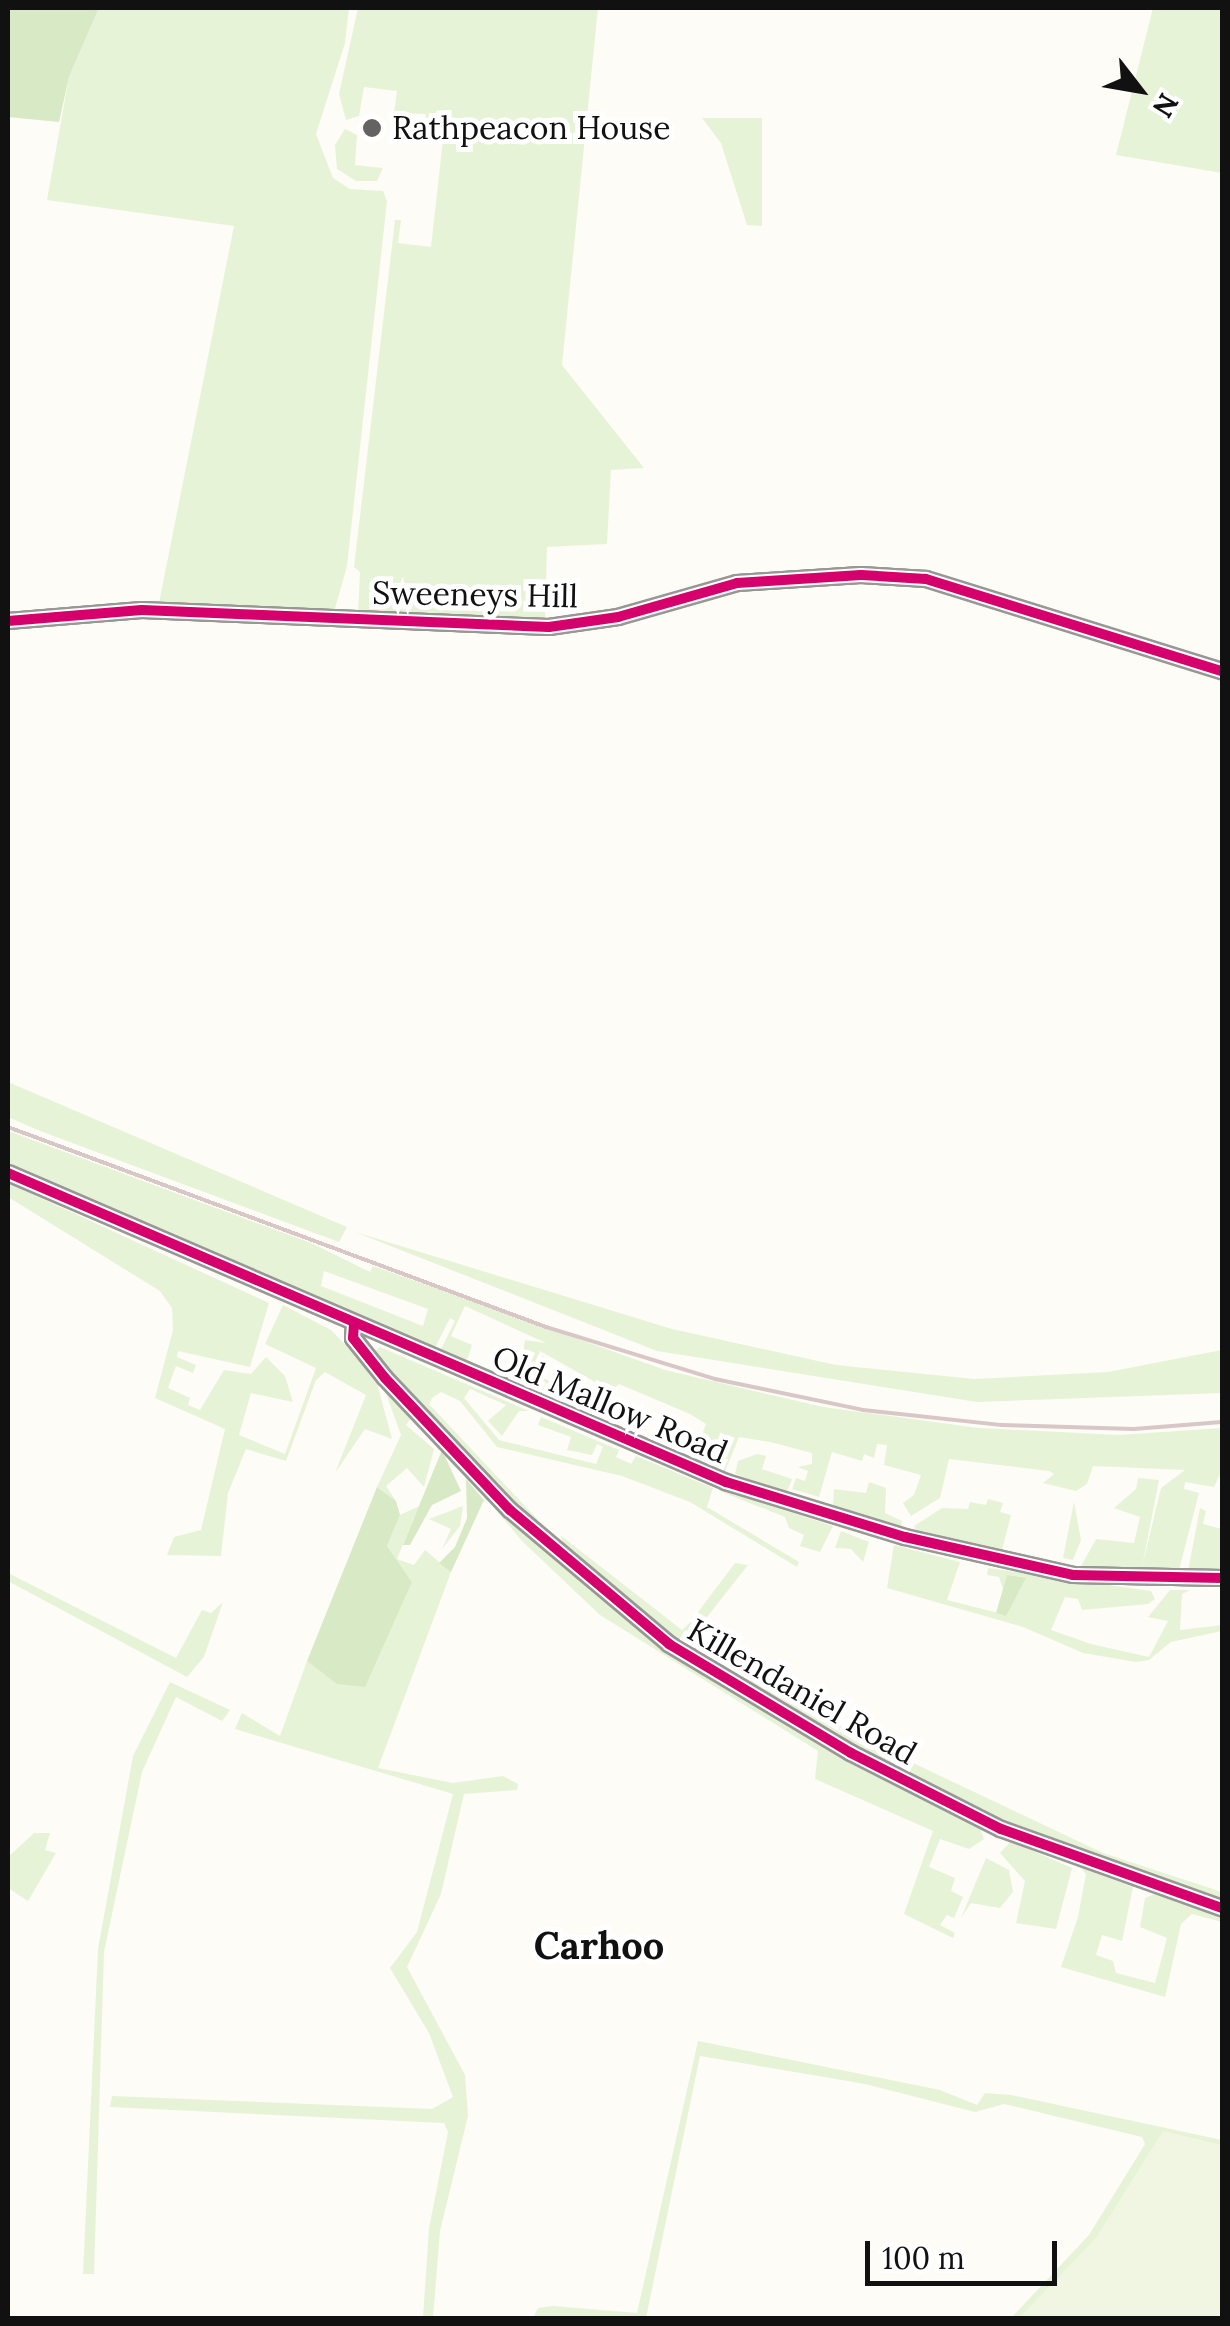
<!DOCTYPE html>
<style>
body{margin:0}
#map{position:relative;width:1230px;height:2326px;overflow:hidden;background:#fdfcf7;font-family:Lora,serif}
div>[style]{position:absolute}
.green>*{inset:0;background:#e7f3d7}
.forest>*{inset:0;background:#d8eac5}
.pitch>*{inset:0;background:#f0f6e1}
.roads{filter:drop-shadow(2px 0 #979795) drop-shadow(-2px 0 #979795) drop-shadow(0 2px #979795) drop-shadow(0 -2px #979795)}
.minor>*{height:14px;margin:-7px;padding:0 7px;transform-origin:7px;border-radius:7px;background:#fffffe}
.rail>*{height:4px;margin:-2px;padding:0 2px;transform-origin:2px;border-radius:2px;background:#d9c6c7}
.cycleway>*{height:10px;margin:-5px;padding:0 5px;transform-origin:5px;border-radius:5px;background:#d6006c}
.dots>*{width:28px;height:28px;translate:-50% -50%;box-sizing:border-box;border:5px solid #fff;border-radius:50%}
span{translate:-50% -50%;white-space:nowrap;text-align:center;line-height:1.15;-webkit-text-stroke:10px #fff;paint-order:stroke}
.poi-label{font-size:32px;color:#111}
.left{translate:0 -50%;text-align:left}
.street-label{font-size:32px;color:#111}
.quarter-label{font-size:38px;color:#111;font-weight:700}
.frame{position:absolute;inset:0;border:10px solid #111;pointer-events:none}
.north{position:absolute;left:1090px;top:40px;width:100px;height:100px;-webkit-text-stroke:8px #fff;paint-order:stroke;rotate:121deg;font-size:28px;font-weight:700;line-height:40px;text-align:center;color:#111}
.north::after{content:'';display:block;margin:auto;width:35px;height:45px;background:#111;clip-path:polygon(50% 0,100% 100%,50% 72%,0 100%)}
.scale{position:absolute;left:865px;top:2241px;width:192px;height:45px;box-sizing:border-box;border:5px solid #111;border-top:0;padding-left:12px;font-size:30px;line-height:35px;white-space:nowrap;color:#111;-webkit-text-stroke:8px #fff;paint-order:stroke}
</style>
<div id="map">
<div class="green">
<i style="clip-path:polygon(99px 8px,349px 8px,345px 43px,316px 134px,333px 178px,350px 189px,383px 191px,387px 201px,347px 566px,334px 612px,159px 603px,234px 226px,47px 200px,69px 77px)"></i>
<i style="clip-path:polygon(358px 8px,598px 8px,562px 365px,644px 468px,611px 470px,607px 544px,547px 547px,545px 619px,358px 613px,360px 572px,354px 567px,395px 220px,401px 220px,398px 243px,431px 247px,445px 122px,426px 119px,426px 114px,394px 113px,397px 91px,364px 87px,359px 116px,346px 120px,339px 94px)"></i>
<i style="clip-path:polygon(1153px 8px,1222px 8px,1222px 173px,1116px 155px)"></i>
<i style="clip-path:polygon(702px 118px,762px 118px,762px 226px,747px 225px,721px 143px)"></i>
<i style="clip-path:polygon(345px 129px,357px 135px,355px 165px,383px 168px,377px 181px,356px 181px,337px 169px,335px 145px)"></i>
<i style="clip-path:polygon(8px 1082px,22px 1088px,347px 1227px,339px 1242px,40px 1131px,8px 1117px)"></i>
<i style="clip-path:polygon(evenodd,8px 1131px,311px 1243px,370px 1272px,373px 1266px,665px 1370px,823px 1407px,979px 1428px,1118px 1435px,1222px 1428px,1222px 1470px,1214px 1487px,1185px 1482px,1184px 1489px,1199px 1493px,1178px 1574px,1080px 1568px,1096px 1539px,1134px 1543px,1140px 1517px,1114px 1508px,1136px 1489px,1138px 1478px,1159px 1480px,1142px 1567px,1161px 1488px,1185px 1470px,1093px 1466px,1087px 1484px,1076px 1491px,1043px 1483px,1054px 1474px,1049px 1471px,949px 1459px,940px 1498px,911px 1516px,903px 1503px,914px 1495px,921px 1475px,884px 1465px,887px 1445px,877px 1444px,874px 1458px,864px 1454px,862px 1461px,832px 1452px,819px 1497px,792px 1489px,796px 1478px,805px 1481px,808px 1471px,798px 1467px,812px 1464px,812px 1453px,770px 1442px,739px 1437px,725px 1471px,710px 1469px,692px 1460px,706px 1424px,690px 1414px,619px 1384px,611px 1391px,540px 1351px,526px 1384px,506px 1376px,511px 1363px,521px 1367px,525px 1340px,546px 1343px,465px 1306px,451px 1336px,472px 1345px,467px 1360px,441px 1349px,455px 1321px,450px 1318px,434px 1350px,8px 1165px,8px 1131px,324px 1271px,428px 1309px,423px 1326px,321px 1286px,324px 1271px)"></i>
<i style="clip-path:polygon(8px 1183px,269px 1303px,250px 1367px,178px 1351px,177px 1357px,196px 1365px,193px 1373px,176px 1366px,168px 1388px,190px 1398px,188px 1405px,200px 1410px,224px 1370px,251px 1374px,266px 1357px,285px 1376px,293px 1402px,251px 1393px,239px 1435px,285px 1454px,316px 1368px,265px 1344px,283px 1305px,331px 1330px,375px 1376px,392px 1439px,365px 1429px,335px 1473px,366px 1395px,325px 1372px,316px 1380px,286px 1461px,246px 1449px,228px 1493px,221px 1556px,167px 1555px,174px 1537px,201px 1530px,225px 1429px,155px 1398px,173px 1330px,172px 1308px,160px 1291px,8px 1197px)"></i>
<i style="clip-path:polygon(355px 1232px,672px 1329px,836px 1365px,974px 1379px,1108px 1372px,1222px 1350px,1222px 1393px,977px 1402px,657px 1351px)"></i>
<i style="clip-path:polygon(380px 1347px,529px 1411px,519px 1411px,502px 1436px,488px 1421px,506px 1405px,470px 1389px,464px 1398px,499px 1440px,596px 1464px,603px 1447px,597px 1444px,592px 1455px,567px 1450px,571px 1437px,538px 1425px,541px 1417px,619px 1450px,616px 1457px,631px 1464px,636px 1456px,713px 1488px,707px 1507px,799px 1562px,797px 1567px,690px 1502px,622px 1476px,497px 1447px,460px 1401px,441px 1392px,432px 1398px,429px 1404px,538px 1520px,529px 1519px,398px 1383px,373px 1353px)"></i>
<i style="clip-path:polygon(542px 1356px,549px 1359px,541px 1377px,556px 1384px,552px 1394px,531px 1386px)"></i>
<i style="clip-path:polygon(384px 1388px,412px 1417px,406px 1425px,434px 1449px,424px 1487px,407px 1468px,386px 1486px,396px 1501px,377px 1487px,401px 1435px)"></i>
<i style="clip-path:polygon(757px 1454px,766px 1456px,762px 1469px,792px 1479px,787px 1492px,735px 1474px,738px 1461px)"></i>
<i style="clip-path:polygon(458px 1464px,527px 1537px,657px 1644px,824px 1746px,979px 1826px,984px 1839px,969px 1849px,940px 1839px,929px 1867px,955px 1878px,951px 1891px,963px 1897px,954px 1918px,947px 1915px,940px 1925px,955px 1933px,953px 1938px,904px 1914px,933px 1831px,815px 1779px,818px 1751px,600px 1615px,522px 1541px)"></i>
<i style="clip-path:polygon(869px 1482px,886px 1488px,885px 1513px,902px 1521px,901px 1528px,833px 1507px,834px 1489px,866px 1493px)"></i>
<i style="clip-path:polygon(722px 1492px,722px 1490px,833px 1526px,820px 1552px,800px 1546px,804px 1535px,789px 1528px,785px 1517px)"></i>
<i style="clip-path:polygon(988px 1499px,1003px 1503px,1000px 1512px,1011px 1515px,1001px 1554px,917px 1533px,914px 1526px,942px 1508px,968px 1509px,970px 1502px,986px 1505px)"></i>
<i style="clip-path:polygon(1074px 1502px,1081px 1540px,1073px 1560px,1063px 1558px)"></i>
<i style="clip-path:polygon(419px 1506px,397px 1559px,414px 1565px,425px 1550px,451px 1572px,378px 1768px,453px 1783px,503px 1776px,518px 1784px,517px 1790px,464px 1794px,441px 1894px,407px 1967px,465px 2075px,468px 2116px,440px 2231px,433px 2318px,423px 2318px,429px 2228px,448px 2132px,444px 2123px,110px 2107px,112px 2096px,432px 2109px,453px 2097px,429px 2033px,390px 1968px,417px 1932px,453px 1794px,235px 1729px,242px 1713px,280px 1736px,307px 1661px,337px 1683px,412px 1582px,387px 1546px,400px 1515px)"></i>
<i style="clip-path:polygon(463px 1506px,460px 1526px,442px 1549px,451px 1529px,429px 1519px)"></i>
<i style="clip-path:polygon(1200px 1508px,1206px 1511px,1203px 1524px,1222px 1529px,1222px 1574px,1187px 1576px)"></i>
<i style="clip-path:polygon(841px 1531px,869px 1542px,863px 1562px,851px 1549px,835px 1548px)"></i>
<i style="clip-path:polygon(560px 1535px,682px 1630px,693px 1620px,701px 1625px,686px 1642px,749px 1681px,754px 1675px,873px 1744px,1103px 1853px,1222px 1892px,1222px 1902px,1003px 1825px,889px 1767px,681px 1646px,568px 1554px)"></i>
<i style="clip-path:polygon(894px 1545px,960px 1562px,947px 1600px,1006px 1615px,1008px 1575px,1003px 1589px,999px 1577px,987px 1575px,988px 1568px,1151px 1591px,1155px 1599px,1148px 1604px,1082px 1610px,1078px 1599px,1065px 1597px,1051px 1630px,1091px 1644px,1149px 1657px,1168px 1621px,1148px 1617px,1170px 1590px,1190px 1590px,1182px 1594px,1180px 1630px,1222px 1625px,1222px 1631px,1171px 1642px,1149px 1660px,1136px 1662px,1083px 1653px,1023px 1627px,887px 1588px)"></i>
<i style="clip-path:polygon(735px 1563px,748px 1565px,703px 1622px,695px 1616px)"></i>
<i style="clip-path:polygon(8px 1573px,176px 1658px,202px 1610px,211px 1613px,223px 1602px,204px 1657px,187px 1677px,8px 1581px)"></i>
<i style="clip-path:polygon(170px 1682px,230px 1710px,222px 1721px,176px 1697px,142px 1772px,104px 1952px,94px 2274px,83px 2274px,98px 1949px,133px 1756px)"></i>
<i style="clip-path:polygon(34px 1833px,50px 1833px,45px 1850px,56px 1853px,28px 1901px,8px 1888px,8px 1857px)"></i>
<i style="clip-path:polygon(1011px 1841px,1072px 1868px,1056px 1929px,1016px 1923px,1025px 1881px,1000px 1853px)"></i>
<i style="clip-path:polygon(986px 1858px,1009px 1870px,1013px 1892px,1000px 1908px,971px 1903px,961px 1918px)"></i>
<i style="clip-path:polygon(1080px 1867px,1133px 1887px,1122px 1941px,1102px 1935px,1096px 1955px,1113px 1961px,1116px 1973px,1155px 1983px,1167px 1938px,1140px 1927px,1145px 1898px,1154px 1894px,1222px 1914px,1222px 1922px,1192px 1914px,1181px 1924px,1165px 1997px,1061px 1967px,1078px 1917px,1086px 1874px)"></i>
<i style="clip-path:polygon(698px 2041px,940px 2090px,977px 2105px,985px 2093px,1011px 2095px,1222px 2140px,1222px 2239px,1031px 2318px,1011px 2318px,1089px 2235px,1145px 2144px,1142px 2137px,1004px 2104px,975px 2112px,865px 2084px,700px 2056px,646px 2318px,533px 2318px,538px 2308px,553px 2306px,637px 2313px)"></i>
</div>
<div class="forest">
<i style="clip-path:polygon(8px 8px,99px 8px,69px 77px,59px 122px,8px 117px)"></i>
<i style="clip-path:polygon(442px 1450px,461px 1491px,432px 1505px,410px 1545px,403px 1545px)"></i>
<i style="clip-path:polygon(466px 1479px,484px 1500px,451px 1572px,439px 1563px,455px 1547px,467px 1518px)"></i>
<i style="clip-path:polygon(377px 1487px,396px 1501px,400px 1515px,387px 1546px,412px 1582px,365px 1687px,337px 1684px,307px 1661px)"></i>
<i style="clip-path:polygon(1007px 1575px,1026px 1578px,1006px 1616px,996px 1613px)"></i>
</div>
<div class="pitch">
<i style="clip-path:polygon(1163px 2131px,1222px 2145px,1222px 2318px,1019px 2318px,1096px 2238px)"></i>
</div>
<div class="roads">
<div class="minor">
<i style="left:8px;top:621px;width:134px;rotate:-4.7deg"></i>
<i style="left:142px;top:610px;width:407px;rotate:2.4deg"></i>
<i style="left:549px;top:627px;width:70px;rotate:-8.2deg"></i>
<i style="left:618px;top:617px;width:124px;rotate:-15.9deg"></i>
<i style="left:737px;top:583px;width:124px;rotate:-3.7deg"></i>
<i style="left:861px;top:575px;width:65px;rotate:3.5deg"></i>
<i style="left:926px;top:579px;width:310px;rotate:17.3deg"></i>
<i style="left:8px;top:1173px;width:782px;rotate:23.29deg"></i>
<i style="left:726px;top:1482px;width:187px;rotate:17.1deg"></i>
<i style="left:905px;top:1537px;width:172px;rotate:12.7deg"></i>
<i style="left:1073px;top:1575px;width:149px;rotate:1.2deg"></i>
<i style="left:354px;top:1324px;width:14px;rotate:94deg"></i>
<i style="left:353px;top:1338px;width:51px;rotate:51.3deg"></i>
<i style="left:385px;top:1378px;width:182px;rotate:46.6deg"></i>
<i style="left:510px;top:1510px;width:208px;rotate:40.1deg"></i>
<i style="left:669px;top:1644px;width:212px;rotate:30.9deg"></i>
<i style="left:851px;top:1753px;width:168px;rotate:26.9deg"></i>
<i style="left:1001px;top:1829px;width:235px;rotate:19.7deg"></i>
</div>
</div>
<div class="rail">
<i style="left:8px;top:1127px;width:574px;rotate:20.39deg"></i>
<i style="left:546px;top:1327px;width:177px;rotate:17.1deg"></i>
<i style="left:715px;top:1379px;width:151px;rotate:11.8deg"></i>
<i style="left:863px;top:1410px;width:140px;rotate:6.2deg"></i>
<i style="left:1002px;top:1425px;width:132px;rotate:1.7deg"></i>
<i style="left:1134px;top:1429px;width:88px;rotate:-4.5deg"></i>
</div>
<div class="cycleway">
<i style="left:8px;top:621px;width:134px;rotate:-4.7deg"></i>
<i style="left:142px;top:610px;width:407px;rotate:2.4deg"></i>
<i style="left:549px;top:627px;width:70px;rotate:-8.2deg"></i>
<i style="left:618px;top:617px;width:124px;rotate:-15.9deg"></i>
<i style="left:737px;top:583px;width:124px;rotate:-3.7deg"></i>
<i style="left:861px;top:575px;width:65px;rotate:3.5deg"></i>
<i style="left:926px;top:579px;width:310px;rotate:17.3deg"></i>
<i style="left:8px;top:1173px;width:782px;rotate:23.29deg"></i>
<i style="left:726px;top:1482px;width:187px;rotate:17.1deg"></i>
<i style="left:905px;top:1537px;width:172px;rotate:12.7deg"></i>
<i style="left:1073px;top:1575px;width:149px;rotate:1.2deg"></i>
<i style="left:354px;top:1324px;width:14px;rotate:94deg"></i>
<i style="left:353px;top:1338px;width:51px;rotate:51.3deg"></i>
<i style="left:385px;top:1378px;width:182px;rotate:46.6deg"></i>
<i style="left:510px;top:1510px;width:208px;rotate:40.1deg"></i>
<i style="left:669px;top:1644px;width:212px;rotate:30.9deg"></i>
<i style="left:851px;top:1753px;width:168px;rotate:26.9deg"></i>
<i style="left:1001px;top:1829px;width:235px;rotate:19.7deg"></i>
</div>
<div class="dots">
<i style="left:372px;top:128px;background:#646362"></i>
</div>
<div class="poi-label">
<span class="left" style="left:392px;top:128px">Rathpeacon House</span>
</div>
<div class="street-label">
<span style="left:475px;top:595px;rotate:1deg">Sweeneys Hill</span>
<span style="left:610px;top:1405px;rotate:23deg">Old Mallow Road</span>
<span style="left:802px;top:1692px;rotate:30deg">Killendaniel Road</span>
</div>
<div class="quarter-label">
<span style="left:599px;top:1946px">Carhoo</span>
</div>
<div class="frame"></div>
<div class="north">N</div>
<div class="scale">100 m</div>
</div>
